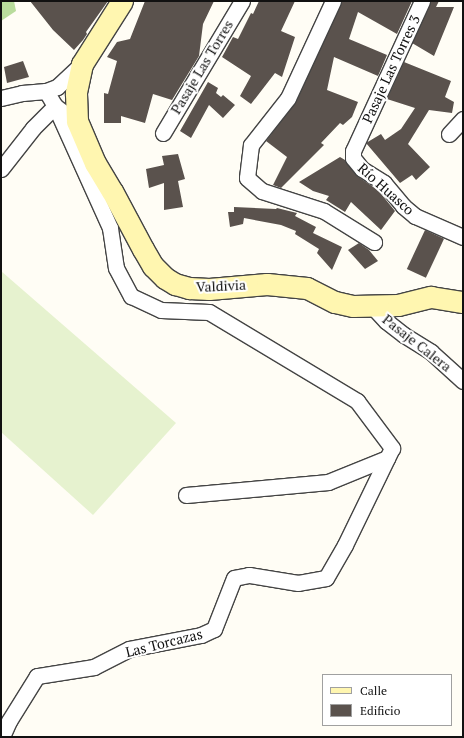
<!DOCTYPE html>
<meta charset="utf-8">
<style>
body{margin:0}
#map{position:relative;width:464px;height:738px;overflow:hidden;background:#fffdf5;font-family:"PT Serif",serif}
div>[style]{position:absolute}
.forest>*{inset:0;background:#b9dc9c}
.pitch>*{inset:0;background:#e6f2cf}
.building>*{inset:0;background:#5a524d;transform-origin:0 0}
.roads{filter:drop-shadow(1px 0 #444) drop-shadow(-1px 0 #444) drop-shadow(0 1px #444) drop-shadow(0 -1px #444)}
.street>*{height:15px;margin:-7.5px;padding:0 7.5px;transform-origin:7.5px;border-radius:7.5px;background:#fff}
.secondary>*{height:21px;margin:-10.5px;padding:0 10.5px;transform-origin:10.5px;border-radius:10.5px;background:#fff6b0}
span{translate:-50% -50%;white-space:nowrap;text-align:center;line-height:1.15;-webkit-text-stroke:4px #fff;paint-order:stroke}
.street-label{font-size:14px;color:#111}
.frame{position:absolute;inset:0;border:2px solid #111;pointer-events:none}
.legend{position:absolute;left:322px;top:674px;width:130px;height:52px;box-sizing:border-box;background:#fff;border:1px solid #a0a0a0;margin:0;padding:5px 7px;list-style:none;font-size:12px;color:#111}
.legend li{display:flex;align-items:center;gap:8px;height:20px}
.legend b{width:20px;border:1px solid #a0a0a0}
</style>
<div id="map">
<div class="forest">
<i style="clip-path:polygon(1px 1px,14px 1px,16px 11px,1px 21px)"></i>
</div>
<div class="pitch">
<i style="clip-path:polygon(1px 271px,176px 423px,93px 515px,1px 432px)"></i>
</div>
<div class="building">
<i style="clip-path:polygon(30px 1px,108px 1px,86px 32px,87px 34px,83px 40px,74px 50px,53px 30px)"></i>
<i style="clip-path:polygon(145px 1px,214px 1px,203px 24px,199px 56px,172px 100px,153px 94px,145px 123px,121px 116px,121px 123px,104px 123px,104px 93px,108px 94px,117px 61px,107px 57px,117px 42px,130px 39px)"></i>
<i style="clip-path:polygon(259px 1px,295px 1px,281px 31px,295px 37px,282px 77px,275px 73px,251px 104px,240px 96px,251px 76px,222px 57px,233px 37px,238px 39px,251px 13px,253px 14px)"></i>
<i style="clip-path:polygon(342px 1px,412px 1px,397px 34px,358px 12px,349px 39px,387px 55px,378px 76px,334px 57px,327px 90px,358px 102px,352px 117px,343px 125px,340px 123px,321px 143px,324px 145px,281px 188px,273px 185px,287px 157px,266px 141px,296px 102px)"></i>
<i style="clip-path:polygon(431px 1px,439px 1px,436px 7px,454px 7px,434px 56px,412px 43px)"></i>
<i style="clip-path:polygon(23px 61px,29px 77px,7px 83px,4px 67px)"></i>
<i style="clip-path:polygon(404px 62px,451px 81px,445px 97px,454px 102px,452px 113px,429px 110px,408px 144px,430px 167px,416px 180px,412px 175px,400px 183px,366px 143px,381px 134px,385px 140px,401px 129px,415px 108px,387px 99px)"></i>
<i style="clip-path:polygon(208px 82px,218px 88px,216px 93px,221px 97px,223px 95px,235px 105px,223px 118px,209px 105px,191px 138px,180px 131px)"></i>
<i style="clip-path:polygon(178px 154px,185px 179px,178px 181px,183px 207px,164px 210px,164px 183px,149px 188px,146px 169px,164px 165px,162px 156px)"></i>
<i style="clip-path:polygon(340px 157px,345px 160px,357px 176px,378px 190px,395px 211px,381px 230px,351px 202px,345px 212px,326px 200px,329px 196px,313px 191px,299px 182px)"></i>
<i style="clip-path:polygon(234px 207px,276px 209px,277px 208px,297px 213px,295px 216px,316px 227px,313px 233px,342px 247px,332px 270px,317px 253px,319px 249px,295px 234px,296px 231px,281px 225px,244px 218px,243px 224px,230px 227px,228px 212px,234px 212px)"></i>
<i style="left:425px;top:230px;width:21px;height:43px;rotate:25deg"></i>
<i style="clip-path:polygon(359px 243px,369px 250px,378px 261px,365px 269px,348px 250px)"></i>
</div>
<div class="roads">
<div class="street">
<i style="left:333px;top:1px;width:107px;rotate:114.9deg"></i>
<i style="left:288px;top:98px;width:60px;rotate:128.2deg"></i>
<i style="left:251px;top:145px;width:33px;rotate:97deg"></i>
<i style="left:247px;top:178px;width:20px;rotate:41deg"></i>
<i style="left:262px;top:191px;width:65px;rotate:17.9deg"></i>
<i style="left:324px;top:211px;width:59px;rotate:31.8deg"></i>
<i style="left:422px;top:1px;width:165px;rotate:114.7deg"></i>
<i style="left:353px;top:151px;width:7px;rotate:90deg"></i>
<i style="left:353px;top:158px;width:14px;rotate:51deg"></i>
<i style="left:362px;top:169px;width:26px;rotate:32deg"></i>
<i style="left:384px;top:183px;width:30px;rotate:50deg"></i>
<i style="left:403px;top:206px;width:16px;rotate:40deg"></i>
<i style="left:415px;top:216px;width:52px;rotate:23.6deg"></i>
<i style="left:46px;top:91px;width:12px;rotate:-20deg"></i>
<i style="left:57px;top:87px;width:34px;rotate:-43deg"></i>
<i style="left:1px;top:98px;width:22px;rotate:-13deg"></i>
<i style="left:22px;top:93px;width:24px;rotate:-5deg"></i>
<i style="left:46px;top:91px;width:17px;rotate:59deg"></i>
<i style="left:55px;top:106px;width:10px;rotate:37deg"></i>
<i style="left:163px;top:133px;width:154px;rotate:-59.1deg"></i>
<i style="left:449px;top:134px;width:21px;rotate:-47deg"></i>
<i style="left:1px;top:169px;width:52px;rotate:-52deg"></i>
<i style="left:33px;top:128px;width:31px;rotate:-45deg"></i>
<i style="left:55px;top:106px;width:134px;rotate:65.7deg"></i>
<i style="left:110px;top:228px;width:40px;rotate:81.5deg"></i>
<i style="left:116px;top:268px;width:32px;rotate:62deg"></i>
<i style="left:131px;top:296px;width:33px;rotate:25deg"></i>
<i style="left:161px;top:310px;width:48px;rotate:2.4deg"></i>
<i style="left:209px;top:312px;width:173px;rotate:31deg"></i>
<i style="left:357px;top:401px;width:59px;rotate:53.3deg"></i>
<i style="left:392px;top:448px;width:108px;rotate:115.9deg"></i>
<i style="left:345px;top:545px;width:38px;rotate:120deg"></i>
<i style="left:326px;top:578px;width:28px;rotate:170deg"></i>
<i style="left:298px;top:583px;width:50px;rotate:-170.7deg"></i>
<i style="left:249px;top:575px;width:15px;rotate:169deg"></i>
<i style="left:234px;top:578px;width:55px;rotate:111.4deg"></i>
<i style="left:214px;top:629px;width:14px;rotate:155deg"></i>
<i style="left:201px;top:635px;width:73px;rotate:169deg"></i>
<i style="left:129px;top:649px;width:39px;rotate:153deg"></i>
<i style="left:94px;top:667px;width:58px;rotate:171deg"></i>
<i style="left:37px;top:676px;width:53px;rotate:121.9deg"></i>
<i style="left:9px;top:721px;width:17px;rotate:114deg"></i>
<i style="left:371px;top:305px;width:22px;rotate:47deg"></i>
<i style="left:386px;top:321px;width:23px;rotate:38deg"></i>
<i style="left:404px;top:335px;width:32px;rotate:32deg"></i>
<i style="left:431px;top:352px;width:43px;rotate:42.2deg"></i>
<i style="left:186px;top:495px;width:143px;rotate:-5.2deg"></i>
<i style="left:328px;top:482px;width:64px;rotate:-22.1deg"></i>
</div>
<div class="secondary">
<i style="left:122px;top:1px;width:75px;rotate:122.4deg"></i>
<i style="left:82px;top:64px;width:30px;rotate:102deg"></i>
<i style="left:76px;top:93px;width:28px;rotate:88deg"></i>
<i style="left:77px;top:121px;width:46px;rotate:66.8deg"></i>
<i style="left:95px;top:163px;width:33px;rotate:59deg"></i>
<i style="left:112px;top:191px;width:66px;rotate:61.9deg"></i>
<i style="left:143px;top:249px;width:20px;rotate:60deg"></i>
<i style="left:153px;top:266px;width:17px;rotate:45deg"></i>
<i style="left:165px;top:278px;width:12px;rotate:31deg"></i>
<i style="left:175px;top:284px;width:15px;rotate:16deg"></i>
<i style="left:189px;top:288px;width:20px;rotate:3deg"></i>
<i style="left:209px;top:289px;width:58px;rotate:-4.9deg"></i>
<i style="left:267px;top:284px;width:40px;rotate:5.7deg"></i>
<i style="left:307px;top:288px;width:31px;rotate:27deg"></i>
<i style="left:335px;top:302px;width:18px;rotate:13deg"></i>
<i style="left:353px;top:306px;width:45px;rotate:-1.3deg"></i>
<i style="left:398px;top:305px;width:34px;rotate:-14deg"></i>
<i style="left:431px;top:297px;width:32px;rotate:9deg"></i>
</div>
</div>
<div class="street-label">
<span style="left:202px;top:67px;rotate:-59deg">Pasaje Las Torres</span>
<span style="left:391px;top:69px;rotate:-65deg">Pasaje Las Torres 3</span>
<span style="left:386px;top:189px;rotate:42deg">Río Huasco</span>
<span style="left:221px;top:286px;rotate:-3deg">Valdivia</span>
<span style="left:417px;top:343px;rotate:38deg">Pasaje Calera</span>
<span style="left:164px;top:643px;rotate:-14deg">Las Torcazas</span>
</div>
<div class="frame"></div>
<ul class="legend">
<li><b style="height:5px;background:#fff6b0"></b>Calle</li>
<li><b style="height:11px;background:#5a524d"></b>Edificio</li>
</ul>
</div>
